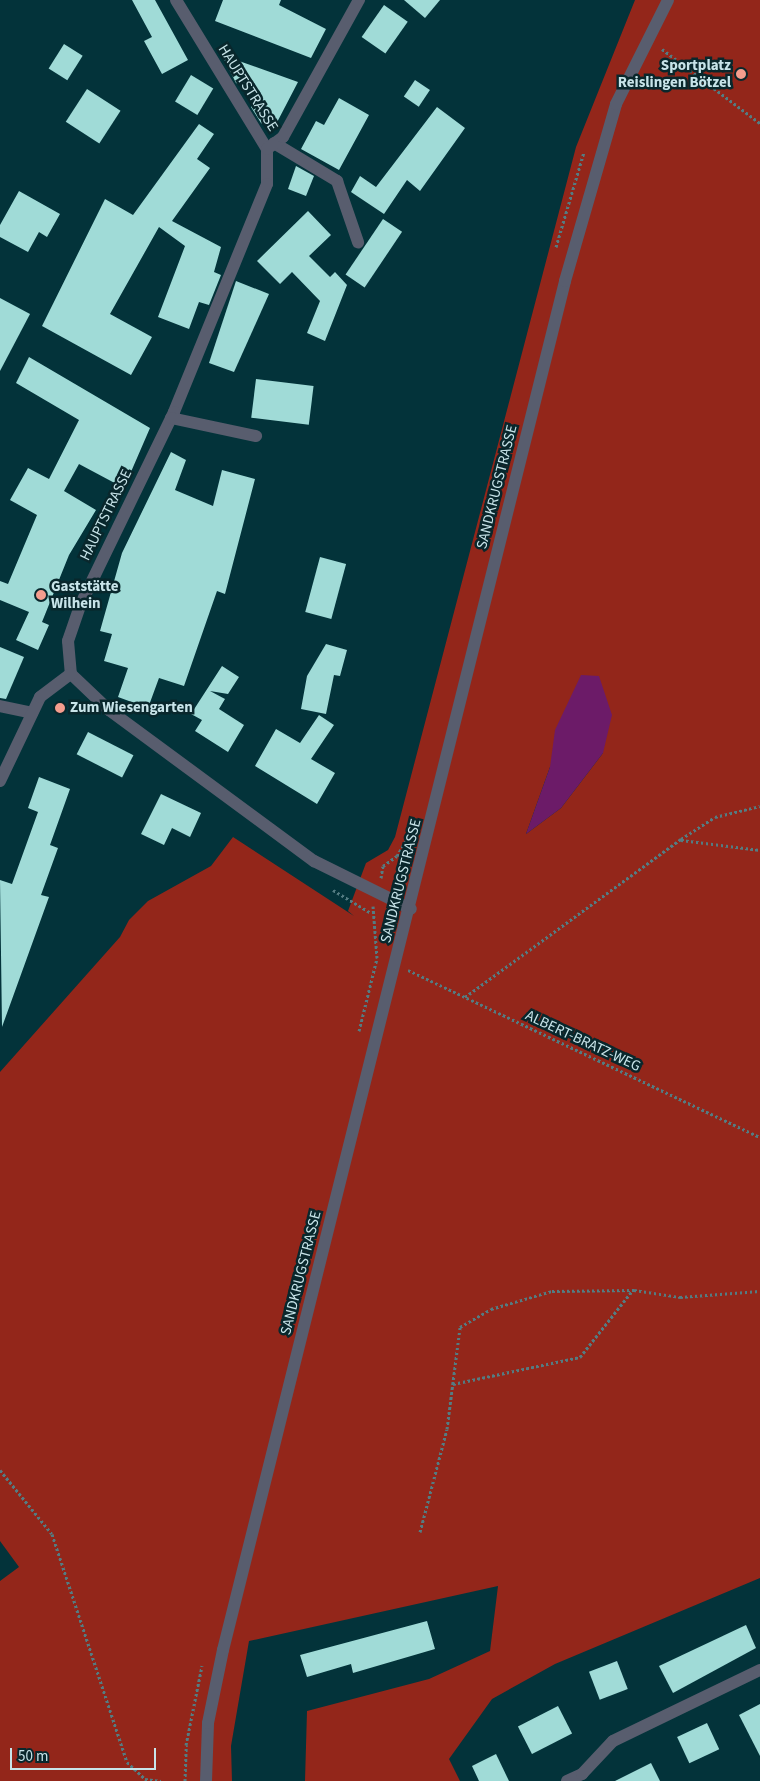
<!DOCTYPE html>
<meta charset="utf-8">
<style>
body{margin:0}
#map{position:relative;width:760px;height:1781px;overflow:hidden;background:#03333a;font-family:"Source Sans 3",sans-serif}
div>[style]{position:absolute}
.green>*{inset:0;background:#93261a}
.water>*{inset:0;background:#6c1b68}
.building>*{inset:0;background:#a0dbd7;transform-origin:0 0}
.path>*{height:3px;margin-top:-1.5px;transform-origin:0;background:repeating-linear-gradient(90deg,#547c82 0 2.5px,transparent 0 5px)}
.minor>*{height:12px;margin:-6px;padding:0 6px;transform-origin:6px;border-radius:6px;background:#585d6e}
.dots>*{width:14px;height:14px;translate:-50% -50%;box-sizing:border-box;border:2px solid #09272c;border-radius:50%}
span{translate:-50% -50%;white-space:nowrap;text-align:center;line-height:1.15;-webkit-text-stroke:5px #09272c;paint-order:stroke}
.poi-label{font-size:15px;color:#c8e4e9;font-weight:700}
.right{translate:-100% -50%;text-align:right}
.left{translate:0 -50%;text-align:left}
.street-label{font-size:15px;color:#c8e4e9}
.scale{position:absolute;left:10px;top:1748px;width:146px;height:22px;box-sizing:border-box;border:2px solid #c8e4e9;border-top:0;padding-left:6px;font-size:15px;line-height:18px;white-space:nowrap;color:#c8e4e9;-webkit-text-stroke:4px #09272c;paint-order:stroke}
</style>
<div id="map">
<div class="green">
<i style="clip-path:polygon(evenodd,635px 0,760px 0,760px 1578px,555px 1664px,492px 1699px,449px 1759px,460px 1781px,305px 1781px,307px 1711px,429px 1679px,490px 1651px,498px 1586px,249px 1641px,231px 1746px,232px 1781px,0 1781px,0 1581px,19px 1567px,0 1541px,0 1072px,120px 937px,129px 920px,148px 901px,211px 866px,233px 837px,354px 916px,348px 911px,366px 863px,388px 850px,395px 837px,576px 147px,635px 0,603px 753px,561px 808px,526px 834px,550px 767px,603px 753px)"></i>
</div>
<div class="water">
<i style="clip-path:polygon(581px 675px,599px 676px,612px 715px,603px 753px,561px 808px,526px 834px,550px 767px,555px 730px)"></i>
</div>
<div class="building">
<i style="clip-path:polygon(132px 0,155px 0,188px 60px,162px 74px,144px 41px,152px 37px)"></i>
<i style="clip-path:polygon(223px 0,281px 0,279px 5px,326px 29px,311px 58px,215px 21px)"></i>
<i style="clip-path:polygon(404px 0,440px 0,425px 18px)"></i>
<i style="left:384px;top:5px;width:29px;height:39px;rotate:35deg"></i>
<i style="left:64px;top:44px;width:22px;height:29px;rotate:32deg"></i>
<i style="clip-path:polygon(222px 55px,298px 82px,273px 130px,261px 123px,251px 107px,259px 92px,236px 83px)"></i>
<i style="left:191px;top:75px;width:26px;height:31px;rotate:31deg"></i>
<i style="left:415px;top:80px;width:18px;height:20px;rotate:34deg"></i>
<i style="left:87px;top:89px;width:40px;height:39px;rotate:33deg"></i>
<i style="clip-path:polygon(339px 98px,369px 115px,339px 170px,301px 149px,316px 121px,324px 125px)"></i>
<i style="clip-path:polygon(437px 107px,465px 128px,420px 191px,407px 180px,384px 214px,351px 192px,360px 176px,376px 187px)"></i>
<i style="clip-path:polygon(199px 124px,214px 134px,197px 159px,210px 168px,172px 221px,221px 247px,214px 272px,221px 275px,209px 305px,199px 302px,189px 329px,158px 317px,185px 246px,159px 227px,110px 314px,152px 337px,131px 375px,42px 326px,105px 199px,133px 215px)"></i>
<i style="clip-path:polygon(296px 166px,314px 176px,306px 196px,288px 189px)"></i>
<i style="clip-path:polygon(19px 191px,60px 214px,47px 237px,39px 232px,28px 252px,0 237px,0 225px)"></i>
<i style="clip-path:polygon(308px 211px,331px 235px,309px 256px,330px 277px,335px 272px,347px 285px,325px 341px,307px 333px,320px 301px,292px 272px,280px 284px,257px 261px)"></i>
<i style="left:383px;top:219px;width:23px;height:67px;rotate:34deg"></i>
<i style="clip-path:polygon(236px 281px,269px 294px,234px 372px,209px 363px)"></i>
<i style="clip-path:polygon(0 298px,30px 314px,0 371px)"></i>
<i style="clip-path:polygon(29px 357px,150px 428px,124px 488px,79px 464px,64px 491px,96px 510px,69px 555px,42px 622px,49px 625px,38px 650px,16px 640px,29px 612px,0 600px,0 581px,8px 584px,37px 515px,10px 500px,28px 468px,49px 479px,79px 420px,16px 383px)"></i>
<i style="left:256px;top:379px;width:58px;height:39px;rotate:7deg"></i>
<i style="clip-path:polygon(171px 452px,186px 460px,175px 490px,213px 506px,222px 470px,255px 479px,225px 594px,217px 591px,184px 686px,159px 678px,148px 708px,118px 697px,128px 668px,104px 661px,112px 634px,100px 631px,122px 553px)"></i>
<i style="left:320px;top:557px;width:27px;height:57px;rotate:15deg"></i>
<i style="clip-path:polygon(326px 644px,347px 650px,340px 676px,334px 675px,326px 714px,301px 709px,307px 676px)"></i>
<i style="clip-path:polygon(0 647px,24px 657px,6px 699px,0 698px)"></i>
<i style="clip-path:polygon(222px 666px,239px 677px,228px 694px,210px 691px,225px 699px,219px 709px,244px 725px,228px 752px,195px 731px,202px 720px,191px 714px)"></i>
<i style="clip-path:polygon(319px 715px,334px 725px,311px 759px,335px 773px,317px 804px,255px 766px,276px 729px,300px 743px)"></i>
<i style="left:88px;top:732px;width:51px;height:25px;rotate:27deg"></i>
<i style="clip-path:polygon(39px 777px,70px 789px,50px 845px,58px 848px,41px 895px,49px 897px,2px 1027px,0 880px,12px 884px,38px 812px,28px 808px)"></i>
<i style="clip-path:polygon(161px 794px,201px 813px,190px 837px,172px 828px,164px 845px,141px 834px)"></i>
<i style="clip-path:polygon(427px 1621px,435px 1649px,353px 1673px,351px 1664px,307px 1677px,300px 1655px)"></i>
<i style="clip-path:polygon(746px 1625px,756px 1648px,673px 1693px,659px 1666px)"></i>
<i style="left:617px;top:1661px;width:30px;height:30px;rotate:69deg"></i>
<i style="clip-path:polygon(760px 1704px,760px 1756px,739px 1715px)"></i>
<i style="left:558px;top:1706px;width:31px;height:45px;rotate:63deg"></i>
<i style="left:707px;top:1723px;width:29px;height:33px;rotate:65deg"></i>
<i style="clip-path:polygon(496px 1754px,509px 1781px,479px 1781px,472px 1766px)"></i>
<i style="clip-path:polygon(651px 1763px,660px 1781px,615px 1781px)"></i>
</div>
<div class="path">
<i style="left:662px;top:49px;width:123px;rotate:37.1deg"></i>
<i style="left:556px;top:247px;width:99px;rotate:-73.6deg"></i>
<i style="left:681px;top:840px;width:80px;rotate:7.2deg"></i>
<i style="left:381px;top:878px;width:12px;rotate:-81deg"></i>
<i style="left:383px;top:866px;width:17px;rotate:-36deg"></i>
<i style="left:397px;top:856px;width:24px;rotate:-60deg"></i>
<i style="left:333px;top:890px;width:44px;rotate:31.2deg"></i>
<i style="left:408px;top:970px;width:390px;rotate:25.4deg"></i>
<i style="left:465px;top:997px;width:268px;rotate:-36.2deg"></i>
<i style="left:681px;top:839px;width:40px;rotate:-32.9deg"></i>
<i style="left:715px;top:817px;width:46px;rotate:-13.7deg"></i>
<i style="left:359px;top:1031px;width:75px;rotate:-76.1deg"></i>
<i style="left:377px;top:958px;width:52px;rotate:-94.4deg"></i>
<i style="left:453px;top:1384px;width:130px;rotate:-12deg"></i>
<i style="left:580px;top:1357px;width:85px;rotate:-51.7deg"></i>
<i style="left:0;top:1470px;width:82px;rotate:50.9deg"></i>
<i style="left:52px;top:1534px;width:240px;rotate:71.8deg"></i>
<i style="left:127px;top:1762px;width:25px;rotate:43deg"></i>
<i style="left:145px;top:1779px;width:16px;rotate:7deg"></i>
<i style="left:420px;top:1532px;width:106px;rotate:-75.3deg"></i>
<i style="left:447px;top:1429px;width:103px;rotate:-82.7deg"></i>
<i style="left:460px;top:1327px;width:36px;rotate:-30deg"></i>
<i style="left:491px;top:1309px;width:64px;rotate:-16.4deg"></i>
<i style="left:552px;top:1291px;width:82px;rotate:-0.7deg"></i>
<i style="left:634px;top:1290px;width:47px;rotate:8.7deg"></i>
<i style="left:680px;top:1297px;width:80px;rotate:-4.3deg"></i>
<i style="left:185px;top:1781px;width:36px;rotate:-88deg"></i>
<i style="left:186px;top:1745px;width:81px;rotate:-78.6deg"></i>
</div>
<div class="minor">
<i style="left:176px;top:0;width:175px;rotate:58.6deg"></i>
<i style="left:267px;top:149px;width:35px;rotate:90deg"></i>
<i style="left:267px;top:184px;width:246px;rotate:112.2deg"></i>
<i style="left:174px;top:412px;width:216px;rotate:115.9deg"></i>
<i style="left:80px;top:606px;width:37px;rotate:109deg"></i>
<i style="left:68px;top:641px;width:33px;rotate:85deg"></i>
<i style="left:71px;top:674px;width:52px;rotate:43.5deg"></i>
<i style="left:109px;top:710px;width:255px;rotate:36.4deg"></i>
<i style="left:314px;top:861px;width:108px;rotate:26.3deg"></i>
<i style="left:274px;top:143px;width:74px;rotate:31.1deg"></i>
<i style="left:337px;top:181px;width:65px;rotate:71deg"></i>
<i style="left:267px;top:149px;width:20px;rotate:-37deg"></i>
<i style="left:283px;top:137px;width:157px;rotate:-61deg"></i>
<i style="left:171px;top:418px;width:87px;rotate:12deg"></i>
<i style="left:0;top:706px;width:33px;rotate:12deg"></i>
<i style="left:0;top:781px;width:93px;rotate:-64.5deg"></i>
<i style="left:40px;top:697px;width:39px;rotate:-37deg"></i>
<i style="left:206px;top:1781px;width:58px;rotate:-88deg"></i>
<i style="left:208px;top:1723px;width:75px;rotate:-78.4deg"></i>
<i style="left:223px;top:1650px;width:1411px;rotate:-75.97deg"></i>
<i style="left:565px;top:281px;width:184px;rotate:-73.9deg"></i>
<i style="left:616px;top:104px;width:116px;rotate:-63.4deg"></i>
<i style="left:567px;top:1781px;width:17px;rotate:-25deg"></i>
<i style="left:582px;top:1774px;width:45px;rotate:-46.8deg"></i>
<i style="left:613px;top:1741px;width:163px;rotate:-25.8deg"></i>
</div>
<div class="dots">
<i style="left:741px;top:74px;background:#f59d8e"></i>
<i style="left:41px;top:595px;background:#f59d8e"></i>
<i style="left:60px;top:708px;background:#f59d8e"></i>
</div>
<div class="poi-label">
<span class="right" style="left:731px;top:74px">Sportplatz<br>Reislingen Bötzel</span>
<span class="left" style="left:51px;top:595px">Gaststätte<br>Wilhein</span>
<span class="left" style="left:70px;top:708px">Zum Wiesengarten</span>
</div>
<div class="street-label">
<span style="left:248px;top:88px;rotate:58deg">HAUPTSTRASSE</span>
<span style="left:497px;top:487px;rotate:-76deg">SANDKRUGSTRASSE</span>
<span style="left:106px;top:515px;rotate:-64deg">HAUPTSTRASSE</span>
<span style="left:401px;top:881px;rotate:-76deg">SANDKRUGSTRASSE</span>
<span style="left:583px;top:1041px;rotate:25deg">ALBERT-BRATZ-WEG</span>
<span style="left:301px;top:1273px;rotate:-76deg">SANDKRUGSTRASSE</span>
</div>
<div class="scale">50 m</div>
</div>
